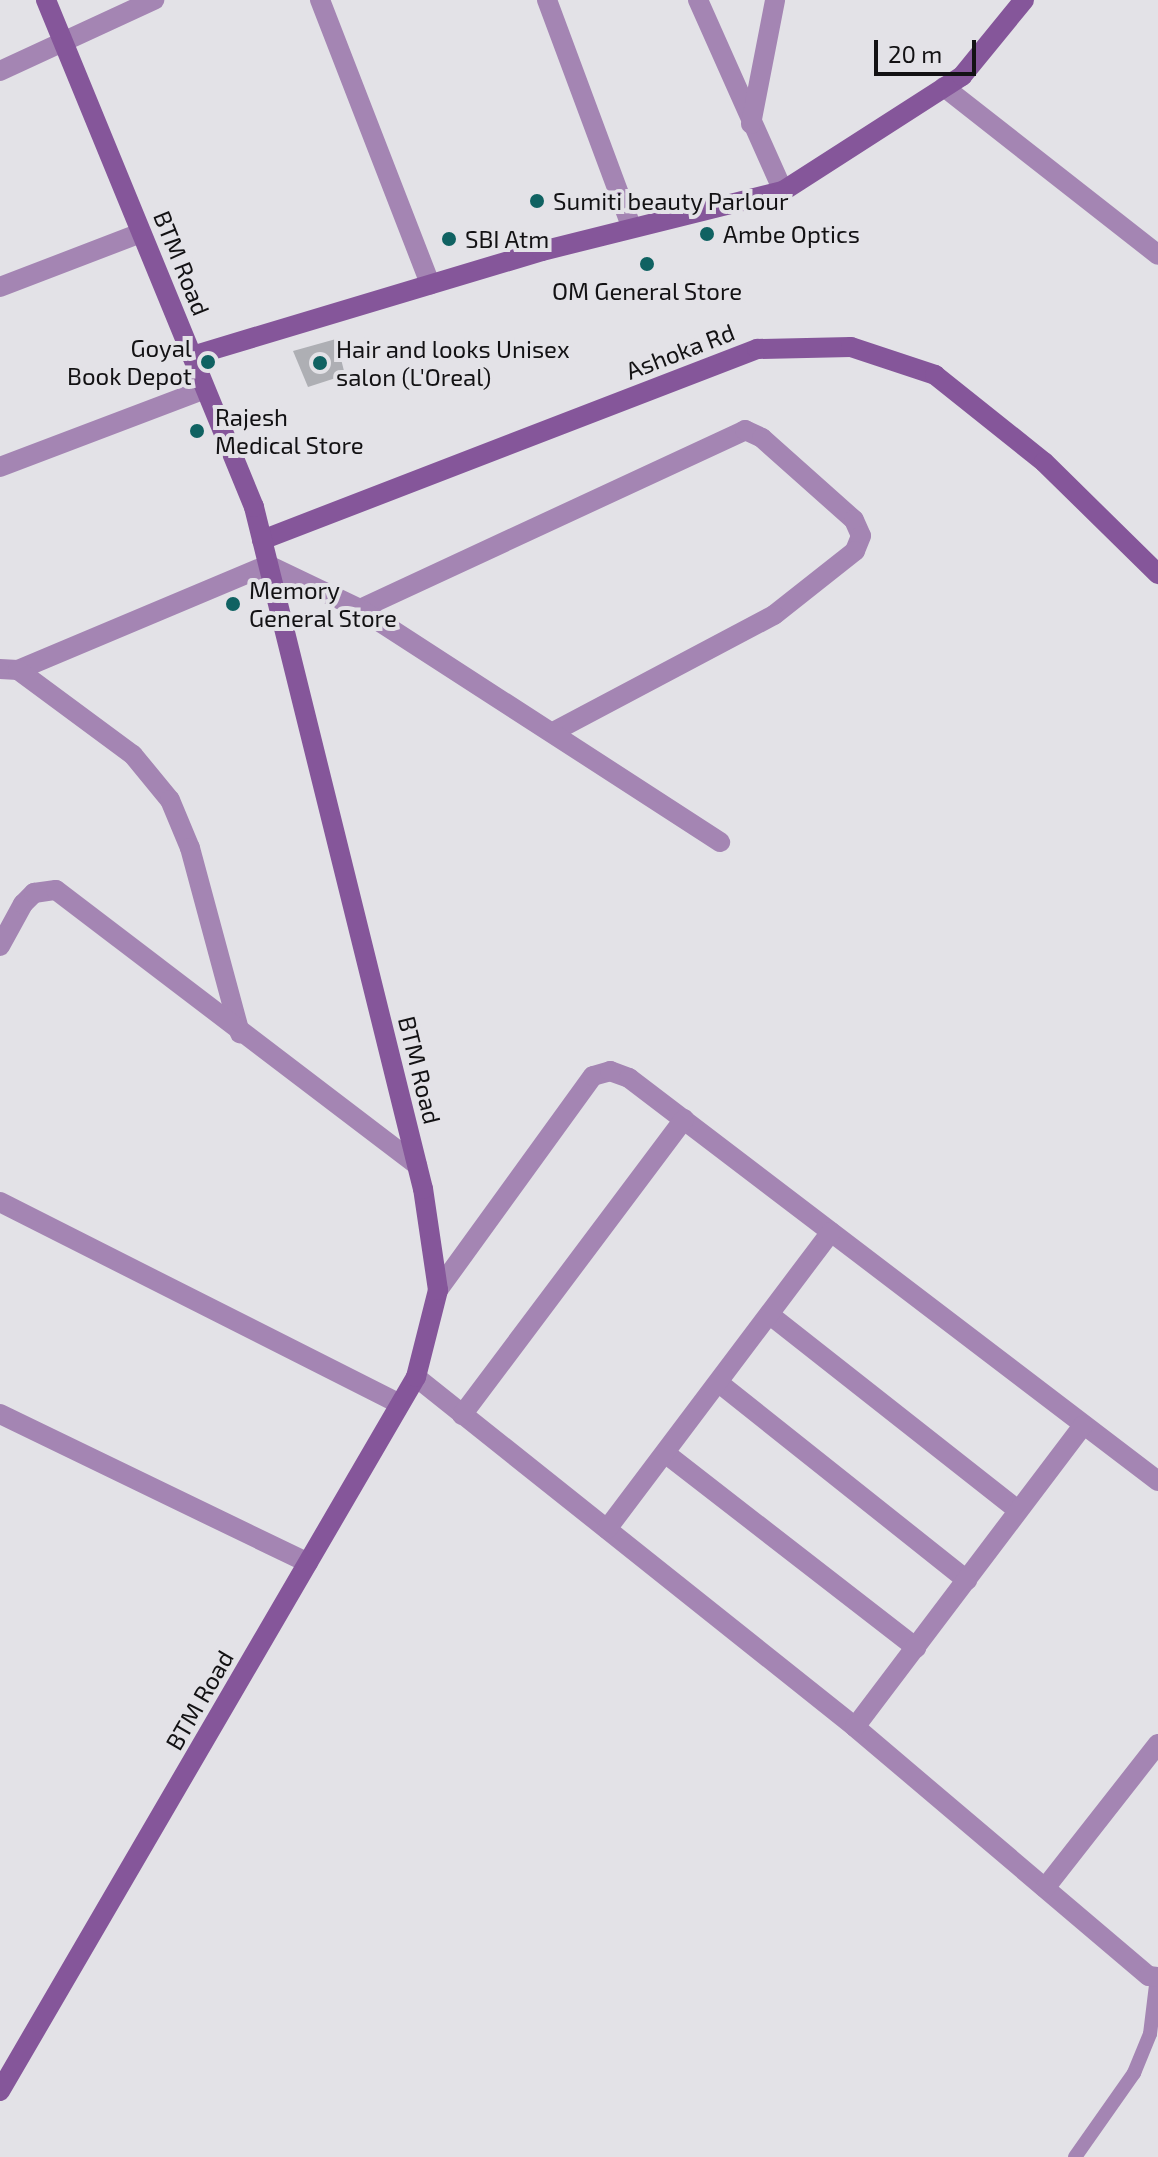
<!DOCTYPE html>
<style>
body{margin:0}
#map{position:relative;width:1158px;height:2157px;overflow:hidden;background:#e3e2e7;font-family:"Exo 2",sans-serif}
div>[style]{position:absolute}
.building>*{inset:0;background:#aeafb4}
.lane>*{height:14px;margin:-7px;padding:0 7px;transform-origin:7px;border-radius:7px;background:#a485b3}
.street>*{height:20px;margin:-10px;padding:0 10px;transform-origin:10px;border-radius:10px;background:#a485b3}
.secondary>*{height:20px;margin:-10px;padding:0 10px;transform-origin:10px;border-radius:10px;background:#85569a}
.dots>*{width:22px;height:22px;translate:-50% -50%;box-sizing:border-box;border:4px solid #e3e2e7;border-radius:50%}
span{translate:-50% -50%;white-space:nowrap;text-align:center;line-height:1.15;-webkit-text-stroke:8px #e3e2e7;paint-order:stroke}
.poi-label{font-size:24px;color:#131214}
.left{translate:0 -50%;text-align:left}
.right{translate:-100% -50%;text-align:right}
.street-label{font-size:24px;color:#131214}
.scale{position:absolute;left:874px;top:40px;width:102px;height:36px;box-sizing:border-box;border:4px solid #131214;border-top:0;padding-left:10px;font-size:24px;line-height:28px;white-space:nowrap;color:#131214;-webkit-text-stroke:6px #e3e2e7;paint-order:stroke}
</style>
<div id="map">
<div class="building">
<i style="clip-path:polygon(336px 339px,345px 375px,308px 387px,293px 351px)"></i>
</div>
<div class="lane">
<i style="left:1075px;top:2157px;width:103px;rotate:-54.9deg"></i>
<i style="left:1134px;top:2073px;width:42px;rotate:-67.7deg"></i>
<i style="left:1150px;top:2034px;width:57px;rotate:-83deg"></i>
</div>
<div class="street">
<i style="left:320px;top:0;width:305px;rotate:68.8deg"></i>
<i style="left:547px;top:0;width:241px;rotate:69.6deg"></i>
<i style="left:698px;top:0;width:209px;rotate:66deg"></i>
<i style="left:0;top:71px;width:170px;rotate:-24.8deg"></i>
<i style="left:944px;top:87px;width:272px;rotate:38.1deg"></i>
<i style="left:751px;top:124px;width:126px;rotate:-79deg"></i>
<i style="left:0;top:287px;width:151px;rotate:-21deg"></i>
<i style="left:0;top:467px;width:219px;rotate:-20.8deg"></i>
<i style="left:360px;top:609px;width:425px;rotate:-24.9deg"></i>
<i style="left:745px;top:430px;width:19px;rotate:25deg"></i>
<i style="left:762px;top:438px;width:123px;rotate:41.7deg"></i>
<i style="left:854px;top:520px;width:17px;rotate:66deg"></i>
<i style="left:861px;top:536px;width:16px;rotate:112deg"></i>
<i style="left:855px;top:551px;width:103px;rotate:141.7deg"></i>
<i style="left:774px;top:615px;width:250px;rotate:152.1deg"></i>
<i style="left:0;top:669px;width:18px;rotate:3deg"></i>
<i style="left:18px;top:670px;width:271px;rotate:-22.8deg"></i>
<i style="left:268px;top:565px;width:102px;rotate:25.6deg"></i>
<i style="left:360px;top:609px;width:429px;rotate:32.9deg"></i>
<i style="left:18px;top:670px;width:143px;rotate:36.5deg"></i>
<i style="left:133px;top:755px;width:58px;rotate:50.6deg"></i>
<i style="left:170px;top:800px;width:52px;rotate:67.4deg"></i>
<i style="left:190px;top:848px;width:192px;rotate:74.9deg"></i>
<i style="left:0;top:946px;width:48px;rotate:-61.3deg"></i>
<i style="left:23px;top:904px;width:16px;rotate:-45deg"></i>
<i style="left:34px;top:893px;width:22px;rotate:-8deg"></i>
<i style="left:56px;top:890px;width:454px;rotate:37.3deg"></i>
<i style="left:0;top:1202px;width:448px;rotate:26.8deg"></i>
<i style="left:438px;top:1290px;width:264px;rotate:-54.1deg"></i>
<i style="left:593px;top:1076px;width:18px;rotate:-16deg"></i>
<i style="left:610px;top:1071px;width:20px;rotate:20deg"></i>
<i style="left:629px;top:1078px;width:665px;rotate:37.3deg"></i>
<i style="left:770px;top:1315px;width:315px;rotate:38.2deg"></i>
<i style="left:416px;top:1377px;width:561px;rotate:38.56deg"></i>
<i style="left:855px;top:1727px;width:385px;rotate:40.3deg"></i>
<i style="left:1149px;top:1976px;width:9px;rotate:6deg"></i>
<i style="left:719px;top:1383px;width:317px;rotate:38.5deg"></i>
<i style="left:0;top:1414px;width:342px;rotate:25.8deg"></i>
<i style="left:462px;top:1415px;width:370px;rotate:-53.1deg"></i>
<i style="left:665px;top:1453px;width:318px;rotate:37.8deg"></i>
<i style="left:607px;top:1529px;width:372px;rotate:-53deg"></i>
<i style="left:855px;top:1727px;width:378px;rotate:-52.9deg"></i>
<i style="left:1045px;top:1888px;width:183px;rotate:-51.9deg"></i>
</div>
<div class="secondary">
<i style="left:192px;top:356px;width:365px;rotate:-16.7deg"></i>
<i style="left:542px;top:251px;width:248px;rotate:-14deg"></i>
<i style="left:783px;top:191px;width:213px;rotate:-32.7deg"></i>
<i style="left:962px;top:76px;width:98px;rotate:-50.8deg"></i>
<i style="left:262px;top:540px;width:531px;rotate:-21.1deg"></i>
<i style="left:757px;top:349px;width:94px;rotate:-1.2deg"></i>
<i style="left:851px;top:347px;width:89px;rotate:18.4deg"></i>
<i style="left:935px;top:375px;width:139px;rotate:38.6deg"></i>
<i style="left:1044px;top:462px;width:160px;rotate:44.5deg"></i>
<i style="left:0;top:2091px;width:826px;rotate:-59.77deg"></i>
<i style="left:416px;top:1377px;width:90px;rotate:-75.8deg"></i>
<i style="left:438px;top:1290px;width:102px;rotate:-98.4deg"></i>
<i style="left:423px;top:1189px;width:703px;rotate:-103.92deg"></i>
<i style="left:254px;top:507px;width:548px;rotate:-112.31deg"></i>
</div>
<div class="dots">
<i style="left:537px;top:201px;background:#106262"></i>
<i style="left:707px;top:234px;background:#106262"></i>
<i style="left:449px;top:239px;background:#106262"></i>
<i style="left:647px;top:264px;background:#106262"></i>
<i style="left:208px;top:362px;background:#106262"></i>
<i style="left:320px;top:363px;background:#106262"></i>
<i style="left:197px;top:431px;background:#106262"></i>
<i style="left:233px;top:604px;background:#106262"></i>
</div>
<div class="poi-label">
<span class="left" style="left:553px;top:201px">Sumiti beauty Parlour</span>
<span class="left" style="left:723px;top:234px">Ambe Optics</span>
<span class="left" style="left:465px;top:239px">SBI Atm</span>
<span style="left:647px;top:291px">OM General Store</span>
<span class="right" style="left:192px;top:362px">Goyal<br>Book Depot</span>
<span class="left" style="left:336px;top:363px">Hair and looks Unisex<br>salon (L'Oreal)</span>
<span class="left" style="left:215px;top:431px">Rajesh<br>Medical Store</span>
<span class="left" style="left:249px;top:604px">Memory<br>General Store</span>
</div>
<div class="street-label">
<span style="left:182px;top:263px;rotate:68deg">BTM Road</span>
<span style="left:680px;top:351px;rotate:-21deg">Ashoka Rd</span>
<span style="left:420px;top:1070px;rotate:76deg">BTM Road</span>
<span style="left:199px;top:1700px;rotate:-60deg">BTM Road</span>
</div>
<div class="scale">20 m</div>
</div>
